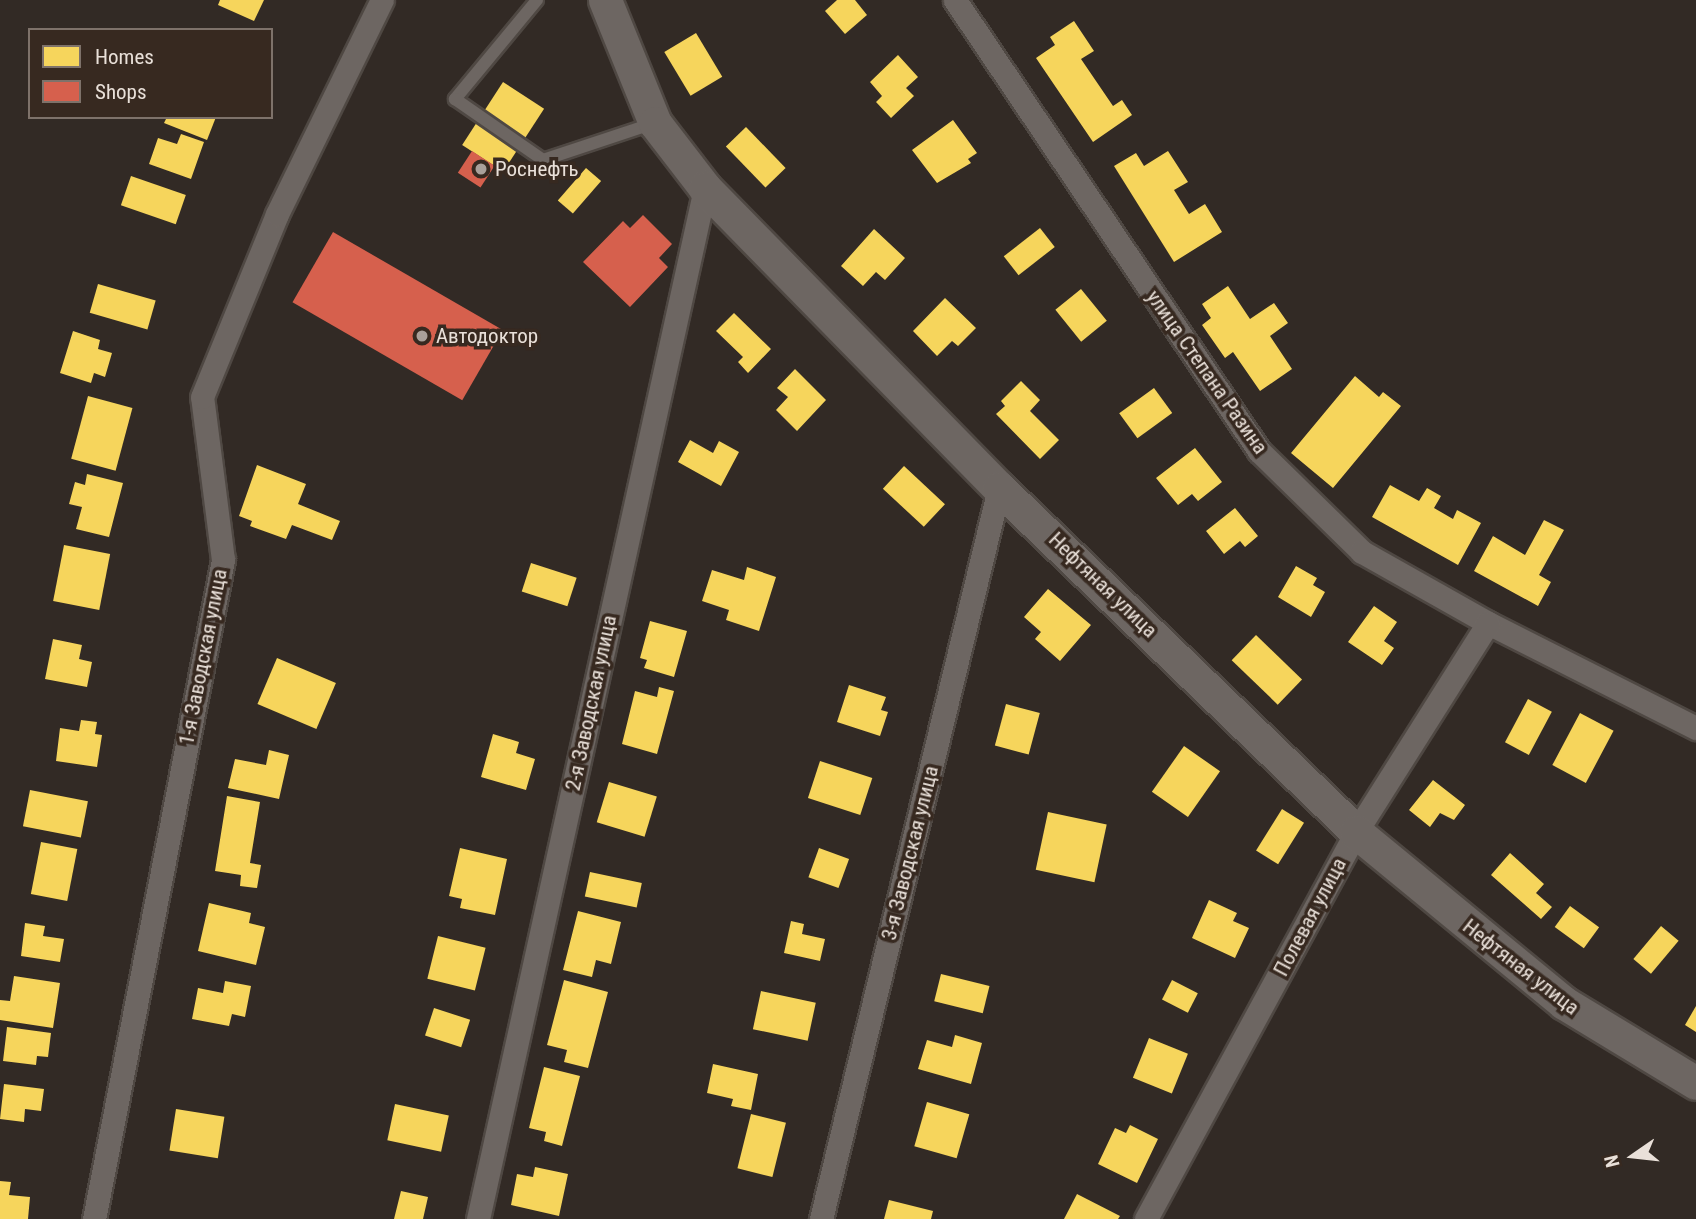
<!DOCTYPE html>
<meta charset="utf-8">
<style>
body{margin:0}
#map{position:relative;width:1696px;height:1219px;overflow:hidden;background:#322a25;font-family:"Roboto Condensed",sans-serif}
div>[style]{position:absolute}
.homes>*{inset:0;background:#f6d55c;transform-origin:0 0}
.shops>*{inset:0;background:#d6604d;transform-origin:0 0}
.roads{filter:drop-shadow(2px 0 #4f4843) drop-shadow(-2px 0 #4f4843) drop-shadow(0 2px #4f4843) drop-shadow(0 -2px #4f4843)}
.lane>*{height:12px;margin:-6px;padding:0 6px;transform-origin:6px;border-radius:6px;background:#6d6662}
.street>*{height:23px;margin:-11.5px;padding:0 11.5px;transform-origin:11.5px;border-radius:11.5px;background:#6d6662}
.secondary>*{height:33px;margin:-16.5px;padding:0 16.5px;transform-origin:16.5px;border-radius:16.5px;background:#6d6662}
.dots>*{width:19px;height:19px;translate:-50% -50%;box-sizing:border-box;border:4px solid #372920;border-radius:50%}
span{translate:-50% -50%;white-space:nowrap;text-align:center;line-height:1.15;-webkit-text-stroke:7px #372920;paint-order:stroke}
.poi-label{font-size:21px;color:#e9e0d9}
.left{translate:0 -50%;text-align:left}
.street-label{font-size:21px;color:#e9e0d9}
.legend{position:absolute;left:28px;top:28px;width:245px;height:91px;box-sizing:border-box;background:#372920;border:2px solid #7e726a;margin:0;padding:9px 12px;list-style:none;font-size:21px;color:#e9e0d9}
.legend li{display:flex;align-items:center;gap:14px;height:35px}
.legend b{width:35px;border:2px solid #7e726a}
.north{position:absolute;left:1598px;top:1121px;width:70px;height:70px;-webkit-text-stroke:5px #372920;paint-order:stroke;rotate:256deg;font-size:19px;font-weight:700;line-height:28px;text-align:center;color:#e9e0d9}
.north::after{content:'';display:block;margin:auto;width:24px;height:32px;background:#e9e0d9;clip-path:polygon(50% 0,100% 100%,50% 72%,0 100%)}
</style>
<div id="map">
<div class="homes">
<i style="clip-path:polygon(220px 0,264px 0,254px 21px,218px 5px)"></i>
<i style="clip-path:polygon(837px 0,855px 0,867px 15px,845px 34px,825px 11px)"></i>
<i style="clip-path:polygon(1074px 21px,1094px 51px,1081px 59px,1113px 106px,1122px 100px,1132px 115px,1093px 142px,1036px 58px,1055px 45px,1050px 37px)"></i>
<i style="left:696px;top:33px;width:51px;height:37px;rotate:59deg"></i>
<i style="clip-path:polygon(898px 55px,918px 77px,906px 88px,914px 96px,891px 118px,876px 102px,882px 96px,870px 82px)"></i>
<i style="left:503px;top:82px;width:49px;height:75px;rotate:33deg"></i>
<i style="clip-path:polygon(167px 117px,216px 117px,207px 140px,164px 123px)"></i>
<i style="clip-path:polygon(953px 120px,977px 153px,968px 159px,971px 163px,937px 183px,912px 150px)"></i>
<i style="left:746px;top:127px;width:57px;height:28px;rotate:46deg"></i>
<i style="clip-path:polygon(181px 134px,204px 142px,191px 179px,149px 164px,158px 138px,177px 144px)"></i>
<i style="clip-path:polygon(1168px 151px,1188px 182px,1174px 190px,1189px 214px,1205px 204px,1222px 232px,1174px 262px,1114px 166px,1136px 153px,1144px 166px)"></i>
<i style="left:586px;top:168px;width:20px;height:43px;rotate:41deg"></i>
<i style="left:131px;top:176px;width:58px;height:31px;rotate:19deg"></i>
<i style="left:1040px;top:228px;width:24px;height:46px;rotate:52deg"></i>
<i style="clip-path:polygon(874px 229px,905px 258px,885px 280px,876px 272px,863px 286px,841px 266px)"></i>
<i style="left:98px;top:284px;width:60px;height:30px;rotate:16deg"></i>
<i style="clip-path:polygon(1228px 286px,1250px 319px,1274px 303px,1288px 323px,1270px 336px,1292px 369px,1260px 391px,1233px 352px,1225px 358px,1202px 325px,1211px 318px,1202px 304px)"></i>
<i style="left:1081px;top:289px;width:41px;height:33px;rotate:51deg"></i>
<i style="clip-path:polygon(945px 298px,976px 328px,958px 346px,952px 341px,937px 356px,913px 331px)"></i>
<i style="clip-path:polygon(734px 313px,771px 349px,748px 373px,738px 362px,743px 357px,716px 331px)"></i>
<i style="clip-path:polygon(73px 331px,100px 340px,98px 349px,112px 353px,105px 377px,94px 373px,91px 383px,60px 373px)"></i>
<i style="clip-path:polygon(795px 369px,826px 400px,797px 431px,776px 410px,788px 397px,777px 388px)"></i>
<i style="clip-path:polygon(1355px 376px,1379px 397px,1383px 392px,1401px 406px,1333px 488px,1291px 453px)"></i>
<i style="clip-path:polygon(1021px 381px,1040px 400px,1030px 411px,1059px 440px,1040px 459px,996px 414px,1005px 406px,1001px 401px)"></i>
<i style="left:1154px;top:388px;width:31px;height:43px;rotate:54deg"></i>
<i style="left:88px;top:396px;width:46px;height:65px;rotate:15deg"></i>
<i style="clip-path:polygon(690px 440px,713px 453px,719px 441px,739px 452px,721px 486px,678px 462px)"></i>
<i style="clip-path:polygon(1195px 448px,1222px 482px,1198px 501px,1192px 494px,1178px 505px,1156px 478px)"></i>
<i style="clip-path:polygon(257px 465px,306px 484px,298px 504px,340px 521px,332px 540px,292px 525px,286px 539px,250px 526px,252px 521px,239px 516px)"></i>
<i style="left:904px;top:466px;width:56px;height:31px;rotate:43deg"></i>
<i style="clip-path:polygon(87px 474px,123px 483px,109px 537px,76px 529px,82px 507px,69px 504px,75px 482px,85px 485px)"></i>
<i style="clip-path:polygon(1390px 485px,1419px 501px,1427px 488px,1441px 496px,1434px 508px,1453px 519px,1457px 510px,1481px 523px,1458px 565px,1372px 517px)"></i>
<i style="clip-path:polygon(1235px 508px,1258px 536px,1245px 547px,1240px 541px,1224px 554px,1206px 531px)"></i>
<i style="clip-path:polygon(1544px 520px,1564px 530px,1539px 575px,1551px 582px,1538px 606px,1474px 571px,1493px 536px,1525px 555px)"></i>
<i style="left:64px;top:545px;width:47px;height:57px;rotate:11deg"></i>
<i style="left:531px;top:563px;width:48px;height:30px;rotate:18deg"></i>
<i style="clip-path:polygon(1296px 566px,1317px 578px,1313px 585px,1325px 592px,1311px 617px,1278px 597px)"></i>
<i style="clip-path:polygon(747px 567px,776px 577px,759px 631px,726px 620px,729px 610px,702px 601px,712px 570px,744px 580px)"></i>
<i style="clip-path:polygon(1048px 589px,1091px 625px,1060px 661px,1035px 639px,1041px 632px,1024px 617px)"></i>
<i style="clip-path:polygon(1374px 606px,1397px 622px,1384px 641px,1394px 648px,1382px 665px,1348px 642px)"></i>
<i style="clip-path:polygon(650px 621px,687px 631px,674px 677px,644px 668px,647px 660px,640px 658px)"></i>
<i style="left:1256px;top:635px;width:64px;height:35px;rotate:44deg"></i>
<i style="clip-path:polygon(53px 639px,82px 645px,79px 659px,92px 662px,87px 687px,45px 679px)"></i>
<i style="left:277px;top:658px;width:64px;height:50px;rotate:23deg"></i>
<i style="clip-path:polygon(849px 685px,886px 697px,881px 710px,888px 712px,880px 736px,837px 722px)"></i>
<i style="clip-path:polygon(659px 687px,674px 691px,657px 754px,622px 744px,635px 691px,657px 697px)"></i>
<i style="left:1528px;top:699px;width:27px;height:49px;rotate:28deg"></i>
<i style="left:1006px;top:704px;width:35px;height:43px;rotate:15deg"></i>
<i style="left:1580px;top:713px;width:38px;height:59px;rotate:28deg"></i>
<i style="clip-path:polygon(81px 720px,97px 722px,95px 734px,102px 735px,97px 767px,56px 761px,60px 728px,79px 731px)"></i>
<i style="clip-path:polygon(493px 734px,519px 742px,516px 753px,535px 759px,526px 790px,481px 777px)"></i>
<i style="left:1184px;top:746px;width:44px;height:56px;rotate:35deg"></i>
<i style="clip-path:polygon(269px 750px,289px 755px,279px 799px,228px 788px,235px 759px,266px 765px)"></i>
<i style="left:820px;top:761px;width:55px;height:39px;rotate:18deg"></i>
<i style="clip-path:polygon(1433px 780px,1465px 805px,1454px 820px,1440px 813px,1430px 827px,1409px 810px)"></i>
<i style="left:609px;top:782px;width:50px;height:42px;rotate:17deg"></i>
<i style="left:30px;top:790px;width:59px;height:37px;rotate:11deg"></i>
<i style="clip-path:polygon(227px 796px,260px 802px,250px 863px,261px 865px,257px 888px,240px 886px,241px 875px,215px 871px)"></i>
<i style="left:1282px;top:809px;width:26px;height:49px;rotate:32deg"></i>
<i style="left:1048px;top:812px;width:60px;height:59px;rotate:12deg"></i>
<i style="left:41px;top:842px;width:37px;height:53px;rotate:11deg"></i>
<i style="clip-path:polygon(460px 848px,507px 859px,495px 915px,460px 908px,462px 899px,449px 896px)"></i>
<i style="left:819px;top:848px;width:32px;height:31px;rotate:20deg"></i>
<i style="clip-path:polygon(1510px 853px,1544px 884px,1536px 893px,1552px 907px,1541px 919px,1491px 875px)"></i>
<i style="left:590px;top:872px;width:53px;height:25px;rotate:12deg"></i>
<i style="clip-path:polygon(1209px 900px,1237px 913px,1233px 921px,1249px 928px,1235px 958px,1192px 938px)"></i>
<i style="clip-path:polygon(209px 903px,251px 913px,249px 923px,265px 927px,256px 965px,198px 951px)"></i>
<i style="left:1570px;top:906px;width:36px;height:26px;rotate:36deg"></i>
<i style="clip-path:polygon(578px 911px,621px 922px,611px 964px,596px 960px,592px 977px,563px 970px)"></i>
<i style="clip-path:polygon(791px 921px,804px 924px,802px 934px,825px 939px,820px 961px,784px 953px)"></i>
<i style="clip-path:polygon(25px 923px,45px 926px,43px 936px,64px 939px,60px 962px,21px 956px)"></i>
<i style="left:1661px;top:926px;width:23px;height:43px;rotate:40deg"></i>
<i style="left:438px;top:936px;width:49px;height:44px;rotate:14deg"></i>
<i style="left:941px;top:974px;width:50px;height:28px;rotate:14deg"></i>
<i style="clip-path:polygon(14px 976px,60px 983px,53px 1028px,0 1020px,0 1000px,10px 1001px)"></i>
<i style="clip-path:polygon(564px 980px,608px 992px,588px 1068px,564px 1062px,567px 1050px,547px 1045px)"></i>
<i style="left:1172px;top:980px;width:29px;height:22px;rotate:27deg"></i>
<i style="clip-path:polygon(225px 981px,251px 986px,245px 1017px,232px 1014px,229px 1026px,192px 1019px,198px 988px,223px 993px)"></i>
<i style="left:761px;top:991px;width:56px;height:39px;rotate:12deg"></i>
<i style="clip-path:polygon(1696px 1006px,1696px 1032px,1685px 1025px)"></i>
<i style="left:434px;top:1008px;width:38px;height:29px;rotate:18deg"></i>
<i style="clip-path:polygon(7px 1027px,51px 1033px,48px 1057px,37px 1056px,36px 1065px,3px 1061px)"></i>
<i style="clip-path:polygon(955px 1035px,982px 1043px,971px 1084px,918px 1069px,927px 1040px,952px 1047px)"></i>
<i style="left:1149px;top:1038px;width:42px;height:43px;rotate:22deg"></i>
<i style="clip-path:polygon(713px 1064px,758px 1074px,751px 1110px,731px 1106px,733px 1099px,707px 1093px)"></i>
<i style="clip-path:polygon(544px 1067px,580px 1076px,562px 1146px,544px 1141px,546px 1132px,529px 1128px)"></i>
<i style="clip-path:polygon(4px 1084px,44px 1089px,41px 1111px,25px 1109px,24px 1122px,0 1119px)"></i>
<i style="left:927px;top:1102px;width:44px;height:46px;rotate:16deg"></i>
<i style="left:395px;top:1104px;width:55px;height:37px;rotate:12deg"></i>
<i style="left:176px;top:1109px;width:49px;height:42px;rotate:9deg"></i>
<i style="left:751px;top:1114px;width:36px;height:56px;rotate:14deg"></i>
<i style="clip-path:polygon(1130px 1125px,1158px 1139px,1137px 1183px,1098px 1164px,1115px 1128px,1126px 1133px)"></i>
<i style="clip-path:polygon(535px 1167px,568px 1174px,559px 1216px,511px 1205px,517px 1174px,533px 1177px)"></i>
<i style="clip-path:polygon(0 1181px,11px 1182px,9px 1195px,30px 1197px,28px 1219px,0 1219px)"></i>
<i style="clip-path:polygon(401px 1191px,428px 1197px,423px 1219px,394px 1219px)"></i>
<i style="clip-path:polygon(1077px 1194px,1120px 1216px,1118px 1219px,1064px 1219px)"></i>
<i style="clip-path:polygon(889px 1200px,933px 1211px,931px 1219px,884px 1219px)"></i>
</div>
<div class="shops">
<i style="left:472px;top:151px;width:27px;height:26px;rotate:33deg"></i>
<i style="clip-path:polygon(643px 215px,672px 244px,659px 258px,668px 267px,630px 307px,583px 262px,623px 221px,630px 228px)"></i>
<i style="left:333px;top:232px;width:196px;height:81px;rotate:30deg"></i>
</div>
<div class="roads">
<div class="lane">
<i style="left:537px;top:0;width:129px;rotate:129.6deg"></i>
<i style="left:455px;top:99px;width:107px;rotate:34.7deg"></i>
<i style="left:543px;top:160px;width:117px;rotate:-18.4deg"></i>
</div>
<div class="street">
<i style="left:955px;top:0;width:544px;rotate:56.02deg"></i>
<i style="left:1259px;top:451px;width:144px;rotate:44.4deg"></i>
<i style="left:1362px;top:552px;width:145px;rotate:29.4deg"></i>
<i style="left:1488px;top:623px;width:233px;rotate:26.8deg"></i>
<i style="left:94px;top:1219px;width:672px;rotate:-78.92deg"></i>
<i style="left:223px;top:560px;width:164px;rotate:-97.3deg"></i>
<i style="left:202px;top:397px;width:198px;rotate:-67.7deg"></i>
<i style="left:277px;top:214px;width:238px;rotate:-63.9deg"></i>
<i style="left:478px;top:1219px;width:1056px;rotate:-77.58deg"></i>
<i style="left:821px;top:1219px;width:752px;rotate:-76.31deg"></i>
<i style="left:1146px;top:1219px;width:440px;rotate:-61.5deg"></i>
<i style="left:1356px;top:832px;width:247px;rotate:-57.7deg"></i>
</div>
<div class="secondary">
<i style="left:605px;top:0;width:133px;rotate:67.9deg"></i>
<i style="left:655px;top:123px;width:82px;rotate:52.4deg"></i>
<i style="left:705px;top:188px;width:420px;rotate:45.6deg"></i>
<i style="left:999px;top:488px;width:496px;rotate:43.9deg"></i>
<i style="left:1356px;top:832px;width:269px;rotate:39.4deg"></i>
<i style="left:1564px;top:1003px;width:154px;rotate:31.2deg"></i>
</div>
</div>
<div class="dots">
<i style="left:481px;top:169px;background:#a9a09a"></i>
<i style="left:422px;top:336px;background:#a9a09a"></i>
</div>
<div class="poi-label">
<span class="left" style="left:495px;top:169px">Роснефть</span>
<span class="left" style="left:436px;top:336px">Автодоктор</span>
</div>
<div class="street-label">
<span style="left:1207px;top:372px;rotate:55deg">улица Степана Разина</span>
<span style="left:1103px;top:585px;rotate:44deg">Нефтяная улица</span>
<span style="left:203px;top:657px;rotate:-79deg">1-я Заводская улица</span>
<span style="left:591px;top:703px;rotate:-78deg">2-я Заводская улица</span>
<span style="left:910px;top:853px;rotate:-76deg">3-я Заводская улица</span>
<span style="left:1310px;top:917px;rotate:-62deg">Полевая улица</span>
<span style="left:1521px;top:967px;rotate:38deg">Нефтяная улица</span>
</div>
<ul class="legend">
<li><b style="height:19px;background:#f6d55c"></b>Homes</li>
<li><b style="height:19px;background:#d6604d"></b>Shops</li>
</ul>
<div class="north">N</div>
</div>
